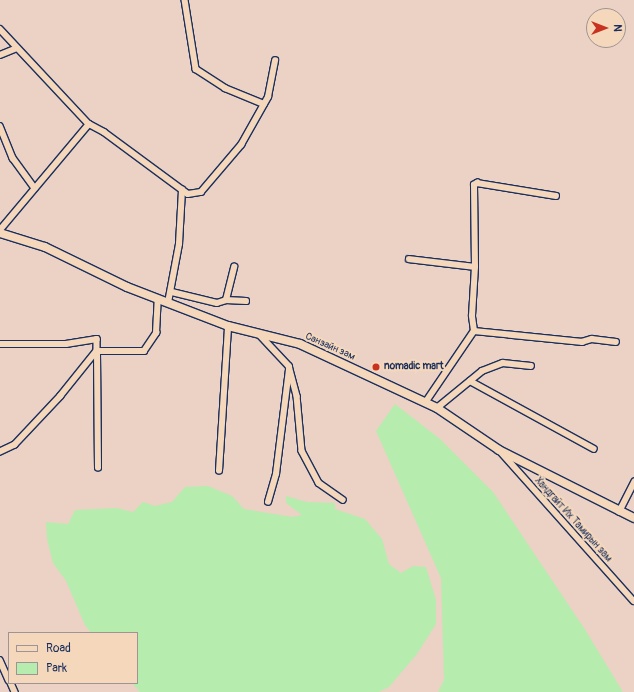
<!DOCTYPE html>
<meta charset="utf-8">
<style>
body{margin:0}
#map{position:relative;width:634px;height:692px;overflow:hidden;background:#ebd2c5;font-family:Pangolin,sans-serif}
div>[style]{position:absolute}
.green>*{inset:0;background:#b6ecad}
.roads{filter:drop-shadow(1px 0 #1b2f5e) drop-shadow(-1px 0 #1b2f5e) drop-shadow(0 1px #1b2f5e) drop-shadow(0 -1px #1b2f5e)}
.minor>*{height:5.5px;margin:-2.75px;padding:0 2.75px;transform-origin:2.75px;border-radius:2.75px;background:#f5d8bb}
.secondary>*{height:8px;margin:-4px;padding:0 4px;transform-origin:4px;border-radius:4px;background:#f5d8bb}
.dots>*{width:11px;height:11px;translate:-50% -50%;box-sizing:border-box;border:2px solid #f5d8bb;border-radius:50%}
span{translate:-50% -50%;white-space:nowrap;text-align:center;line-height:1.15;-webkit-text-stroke:4px #f5d8bb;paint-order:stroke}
.street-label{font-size:10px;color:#1b2f5e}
.poi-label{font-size:10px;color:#1b2f5e;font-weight:700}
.left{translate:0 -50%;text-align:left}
.legend{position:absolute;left:8px;top:632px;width:130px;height:52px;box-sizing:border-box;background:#f5d8bb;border:1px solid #9e9496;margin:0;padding:5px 7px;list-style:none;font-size:12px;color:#1b2f5e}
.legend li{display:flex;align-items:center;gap:8px;height:20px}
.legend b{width:20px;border:1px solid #9e9496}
.north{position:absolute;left:586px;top:8px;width:40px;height:40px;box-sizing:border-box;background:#f5d8bb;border:1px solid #9e9496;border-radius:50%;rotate:90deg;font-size:11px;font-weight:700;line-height:16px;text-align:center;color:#1b2f5e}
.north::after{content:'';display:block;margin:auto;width:14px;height:18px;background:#c8321e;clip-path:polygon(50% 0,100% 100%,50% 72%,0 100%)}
</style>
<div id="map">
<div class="green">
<i style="clip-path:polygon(395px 404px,440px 439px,493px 492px,584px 628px,623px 692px,438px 692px,444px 680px,441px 578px,376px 431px)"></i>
<i style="clip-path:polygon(208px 486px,232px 496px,244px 509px,292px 517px,302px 515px,286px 503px,286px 496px,307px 502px,335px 503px,335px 509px,365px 519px,382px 539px,389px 564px,401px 573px,413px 566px,426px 567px,436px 600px,436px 624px,417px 654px,389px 687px,379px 692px,140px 692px,132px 683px,137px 683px,137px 633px,91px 633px,85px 625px,66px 581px,53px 563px,47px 539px,46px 522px,68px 524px,75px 510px,117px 508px,133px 512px,143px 502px,155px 506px,172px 502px,185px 487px)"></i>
</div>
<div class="roads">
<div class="minor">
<i style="left:185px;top:0;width:70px;rotate:80.9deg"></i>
<i style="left:196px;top:69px;width:35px;rotate:33deg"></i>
<i style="left:225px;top:88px;width:42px;rotate:22.3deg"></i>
<i style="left:0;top:29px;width:130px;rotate:46.9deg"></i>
<i style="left:0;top:55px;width:18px;rotate:-22deg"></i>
<i style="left:0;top:126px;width:35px;rotate:68deg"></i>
<i style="left:13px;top:158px;width:37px;rotate:54deg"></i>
<i style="left:0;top:230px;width:138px;rotate:-50deg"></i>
<i style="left:89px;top:124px;width:17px;rotate:28deg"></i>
<i style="left:104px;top:132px;width:104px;rotate:36.4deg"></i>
<i style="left:188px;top:194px;width:13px;rotate:-9deg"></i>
<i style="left:201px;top:192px;width:62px;rotate:-49.6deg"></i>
<i style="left:241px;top:145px;width:55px;rotate:-60.6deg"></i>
<i style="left:268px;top:97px;width:37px;rotate:-79deg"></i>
<i style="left:409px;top:259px;width:66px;rotate:6.9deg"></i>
<i style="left:172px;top:292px;width:46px;rotate:13.7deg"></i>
<i style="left:217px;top:303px;width:9px;rotate:-18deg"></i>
<i style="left:226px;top:300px;width:34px;rotate:-76deg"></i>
<i style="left:226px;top:300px;width:20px;rotate:3deg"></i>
<i style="left:168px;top:303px;width:60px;rotate:-79.4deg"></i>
<i style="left:179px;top:244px;width:54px;rotate:-86.8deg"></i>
<i style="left:474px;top:331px;width:109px;rotate:5.8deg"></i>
<i style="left:582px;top:342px;width:10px;rotate:-17deg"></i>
<i style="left:592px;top:339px;width:24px;rotate:7deg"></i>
<i style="left:259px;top:334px;width:44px;rotate:46.8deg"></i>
<i style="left:289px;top:366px;width:31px;rotate:75deg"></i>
<i style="left:297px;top:396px;width:55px;rotate:84.8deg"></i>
<i style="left:302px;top:451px;width:36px;rotate:62deg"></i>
<i style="left:319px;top:483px;width:29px;rotate:35deg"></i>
<i style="left:0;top:344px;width:66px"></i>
<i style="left:66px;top:344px;width:31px;rotate:-9deg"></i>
<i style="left:97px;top:339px;width:12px;rotate:90deg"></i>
<i style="left:97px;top:351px;width:58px;rotate:128.7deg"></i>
<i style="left:61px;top:396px;width:67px;rotate:133.2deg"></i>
<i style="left:15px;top:445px;width:17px;rotate:155deg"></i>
<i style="left:470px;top:381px;width:141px;rotate:28.7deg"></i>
<i style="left:425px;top:403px;width:87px;rotate:-55.8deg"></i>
<i style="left:474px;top:331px;width:15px;rotate:-98deg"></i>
<i style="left:472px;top:316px;width:49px;rotate:-86.5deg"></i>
<i style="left:475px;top:267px;width:82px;rotate:-90.7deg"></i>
<i style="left:474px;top:185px;width:4px;rotate:-34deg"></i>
<i style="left:477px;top:183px;width:80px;rotate:9.3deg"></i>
<i style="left:437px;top:408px;width:58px;rotate:-39.4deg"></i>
<i style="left:482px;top:371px;width:22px;rotate:-21deg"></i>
<i style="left:503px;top:363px;width:28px;rotate:6deg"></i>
<i style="left:502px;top:453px;width:198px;rotate:48.3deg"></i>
<i style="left:98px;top:468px;width:117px;rotate:-90.5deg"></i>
<i style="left:97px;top:351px;width:47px"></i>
<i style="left:144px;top:351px;width:22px;rotate:-56deg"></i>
<i style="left:156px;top:333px;width:33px;rotate:-87deg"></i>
<i style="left:219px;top:471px;width:145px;rotate:-86.4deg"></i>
<i style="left:268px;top:502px;width:29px;rotate:-74deg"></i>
<i style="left:276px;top:474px;width:106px;rotate:-82.9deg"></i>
<i style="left:619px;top:512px;width:34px;rotate:-63deg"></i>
<i style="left:0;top:660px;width:22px;rotate:66deg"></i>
<i style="left:11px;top:683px;width:10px;rotate:66deg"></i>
</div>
<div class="secondary">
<i style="left:0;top:233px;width:47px;rotate:17.3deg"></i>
<i style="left:45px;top:247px;width:91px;rotate:26deg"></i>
<i style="left:127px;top:287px;width:108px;rotate:21.1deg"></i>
<i style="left:228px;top:326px;width:74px;rotate:14deg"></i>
<i style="left:300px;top:344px;width:151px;rotate:25deg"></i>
<i style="left:437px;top:408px;width:75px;rotate:34.1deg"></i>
<i style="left:499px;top:450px;width:151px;rotate:26.7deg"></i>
</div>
</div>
<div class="dots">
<i style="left:376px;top:367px;background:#c8321e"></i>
</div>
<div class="street-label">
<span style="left:330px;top:347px;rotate:24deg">Санзайн зам</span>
<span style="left:573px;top:520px;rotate:48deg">Хандгайт Их Тамирын зам</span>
</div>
<div class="poi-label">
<span class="left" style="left:384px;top:367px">nomadic mart</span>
</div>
<ul class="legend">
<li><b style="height:5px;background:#f5d8bb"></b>Road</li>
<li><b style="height:11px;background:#b6ecad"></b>Park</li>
</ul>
<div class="north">N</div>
</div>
